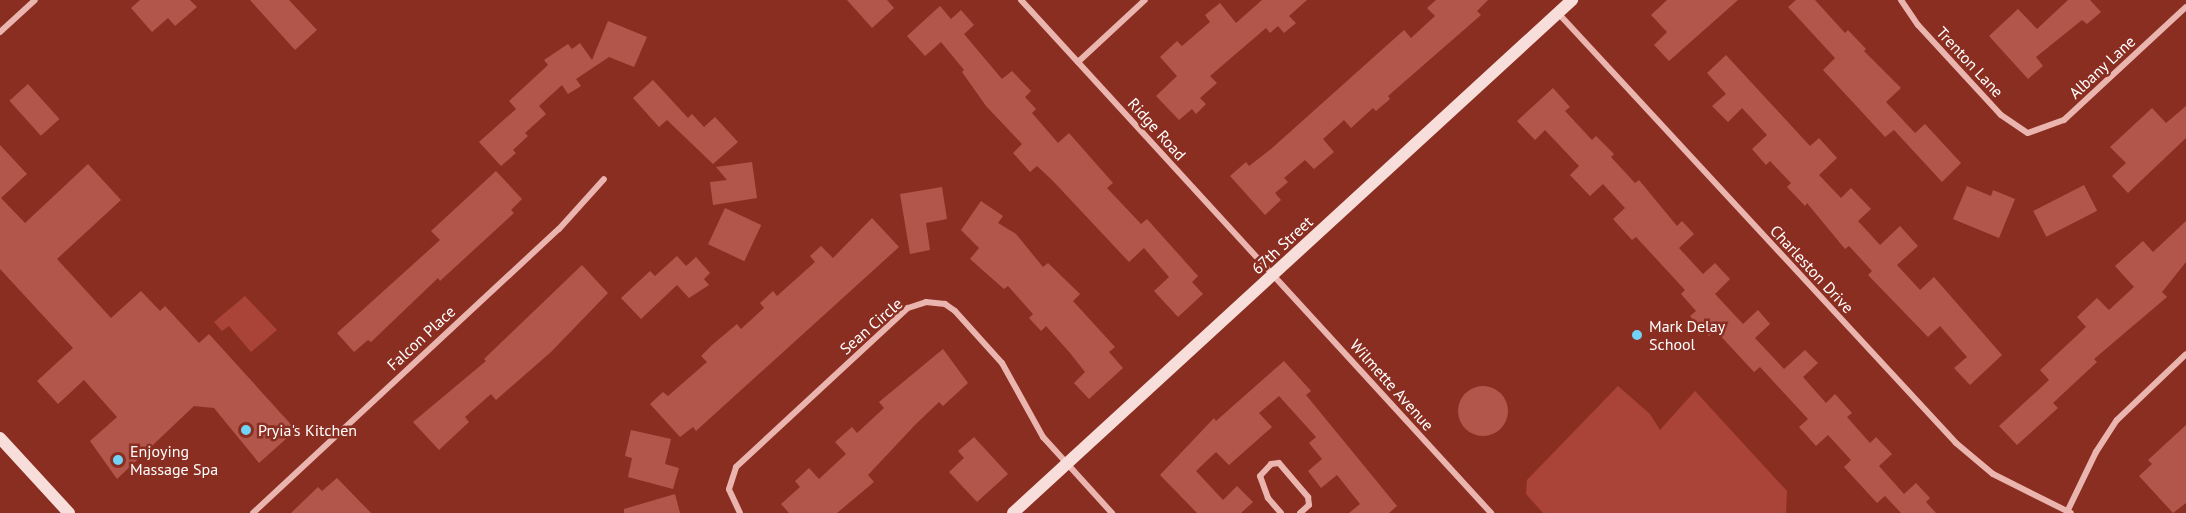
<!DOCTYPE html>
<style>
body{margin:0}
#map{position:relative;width:2186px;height:513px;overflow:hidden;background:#8b2e22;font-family:"PT Sans",sans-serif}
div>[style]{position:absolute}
.green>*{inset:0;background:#aa4439}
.building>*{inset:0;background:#b2554b;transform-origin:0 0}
.round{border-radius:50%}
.street>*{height:6px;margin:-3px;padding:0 3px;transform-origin:3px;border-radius:3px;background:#ebb5af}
.secondary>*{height:12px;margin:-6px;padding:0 6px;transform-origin:6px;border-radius:6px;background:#f8deda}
.dots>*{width:16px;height:16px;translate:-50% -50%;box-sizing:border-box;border:3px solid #8b2e22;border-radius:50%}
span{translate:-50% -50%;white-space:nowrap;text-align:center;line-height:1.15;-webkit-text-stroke:5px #8b2e22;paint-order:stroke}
.street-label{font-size:16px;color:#fff}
.poi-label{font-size:16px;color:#fff}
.left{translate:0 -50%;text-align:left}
</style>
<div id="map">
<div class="green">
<i style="clip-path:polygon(245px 296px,277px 330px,251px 352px,229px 326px,222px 331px,214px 322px)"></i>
<i style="clip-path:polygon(1618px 386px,1650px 414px,1660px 430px,1695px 391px,1787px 491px,1786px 513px,1543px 513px,1526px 494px,1527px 480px)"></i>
</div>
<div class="building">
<i style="clip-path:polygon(140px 0,190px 0,197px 7px,175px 26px,168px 18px,152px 32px,131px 8px)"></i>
<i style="clip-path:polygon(250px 0,289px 0,317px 30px,295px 50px)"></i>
<i style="clip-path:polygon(847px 0,887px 0,894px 8px,872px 28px)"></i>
<i style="clip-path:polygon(1262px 0,1307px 0,1289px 16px,1296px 23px,1284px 33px,1278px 26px,1270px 33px,1266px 28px,1210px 76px,1217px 83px,1200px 98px,1206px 104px,1196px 114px,1192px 109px,1179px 120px,1156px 96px,1177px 76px,1160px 57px,1177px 41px,1182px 46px,1210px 22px,1205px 15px,1220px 3px,1236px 23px)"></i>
<i style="clip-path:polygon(1436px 0,1488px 0,1477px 11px,1481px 15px,1388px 96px,1390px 99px,1376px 111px,1373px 108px,1351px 128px,1344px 120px,1323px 139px,1334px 152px,1314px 169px,1305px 160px,1284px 178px,1288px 182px,1275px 193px,1281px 200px,1265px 215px,1230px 176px,1246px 162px,1249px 166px,1271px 149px,1404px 30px,1411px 38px,1435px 16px,1427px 8px)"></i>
<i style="clip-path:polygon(1667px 0,1738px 0,1669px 61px,1654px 45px,1667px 32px,1651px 15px)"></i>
<i style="clip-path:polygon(1796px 0,1815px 0,1845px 33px,1848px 30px,1866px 49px,1864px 51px,1901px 88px,1886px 102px,1915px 133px,1925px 124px,1961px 163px,1942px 182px,1894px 130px,1885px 137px,1823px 70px,1835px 58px,1788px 7px)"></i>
<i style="clip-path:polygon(2068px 0,2090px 0,2101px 12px,2087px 24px,2082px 20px,2036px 57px,2043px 66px,2028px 79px,1989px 36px,2018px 9px,2037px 29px)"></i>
<i style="clip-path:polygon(940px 6px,951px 19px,961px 10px,974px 25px,964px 34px,1002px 79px,1012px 71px,1031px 91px,1025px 97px,1036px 109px,1032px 113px,1058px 143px,1069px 133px,1113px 183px,1107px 188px,1141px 224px,1147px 219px,1198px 276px,1192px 282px,1203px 294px,1178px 317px,1154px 291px,1169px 277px,1144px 248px,1129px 262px,1052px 180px,1037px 166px,1030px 172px,1013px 153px,1022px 144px,986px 106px,962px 72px,964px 70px,941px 42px,925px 56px,907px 36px)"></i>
<i style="clip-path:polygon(608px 21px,647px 37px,634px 67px,609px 57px,576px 79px,581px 86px,568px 94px,562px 85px,539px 106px,546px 114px,525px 133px,528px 136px,513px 150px,516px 153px,501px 166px,479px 142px,516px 109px,509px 101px,548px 65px,544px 60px,568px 44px,572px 49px,580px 43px,592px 60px)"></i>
<i style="clip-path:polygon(1726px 55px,1810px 146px,1819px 138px,1837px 158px,1819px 175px,1841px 198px,1851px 188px,1871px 209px,1858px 221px,1880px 245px,1900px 226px,1918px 246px,1897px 265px,1920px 290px,1934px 277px,2002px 355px,1970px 385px,1954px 368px,1967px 357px,1940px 326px,1928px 337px,1868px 275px,1872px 271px,1849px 246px,1845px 249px,1807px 203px,1805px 206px,1787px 187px,1791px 183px,1770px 161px,1766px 165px,1752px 149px,1767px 135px,1742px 108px,1728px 122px,1712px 106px,1726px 94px,1707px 73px)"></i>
<i style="clip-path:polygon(653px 80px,688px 118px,692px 114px,704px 127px,715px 117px,738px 142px,713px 164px,667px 120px,659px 127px,633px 98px)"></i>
<i style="left:28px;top:84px;width:47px;height:25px;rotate:48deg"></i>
<i style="clip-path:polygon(1553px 88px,1570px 107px,1565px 111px,1592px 140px,1596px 136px,1614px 154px,1611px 157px,1635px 183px,1639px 180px,1677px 226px,1682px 221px,1694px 234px,1679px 248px,1703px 274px,1715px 263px,1730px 279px,1715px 294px,1743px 324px,1758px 310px,1770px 324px,1755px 338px,1784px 369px,1805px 350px,1818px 363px,1803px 377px,1826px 403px,1835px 394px,1852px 413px,1847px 417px,1870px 443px,1876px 437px,1892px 454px,1879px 466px,1904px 494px,1916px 483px,1930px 498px,1926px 502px,1936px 513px,1901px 513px,1885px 496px,1877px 503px,1844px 467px,1851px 460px,1828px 435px,1816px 446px,1799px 427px,1808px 419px,1760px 367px,1754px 372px,1715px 330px,1709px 336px,1690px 316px,1696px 311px,1681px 294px,1685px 290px,1636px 237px,1632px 240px,1613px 219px,1625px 208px,1603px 184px,1590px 196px,1570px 175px,1579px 166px,1545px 130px,1535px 140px,1517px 121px)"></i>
<i style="clip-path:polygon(2186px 106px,2186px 138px,2128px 193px,2112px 176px,2126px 163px,2110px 147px,2152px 108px,2166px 123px)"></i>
<i style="clip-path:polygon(0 145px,27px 174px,1px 198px,25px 223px,88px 164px,121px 200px,57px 259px,111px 318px,141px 291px,160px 311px,165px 306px,199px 343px,209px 334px,296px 430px,259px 463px,214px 408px,194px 406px,117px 479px,90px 441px,117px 417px,84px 380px,58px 404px,37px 381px,73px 348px,0 269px)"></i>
<i style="clip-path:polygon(752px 162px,757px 198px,713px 205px,710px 182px,727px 180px,716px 167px)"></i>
<i style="clip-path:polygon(496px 171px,522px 199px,511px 210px,514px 213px,440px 281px,438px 278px,371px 342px,368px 340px,354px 352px,337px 333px,440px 240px,431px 231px)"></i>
<i style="left:2084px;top:185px;width:29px;height:57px;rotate:63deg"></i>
<i style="clip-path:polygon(1967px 186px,1991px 196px,1993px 190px,2015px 199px,1999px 238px,1953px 219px)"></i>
<i style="clip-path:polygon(942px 187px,947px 219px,926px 223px,930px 250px,910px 254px,900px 194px)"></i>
<i style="clip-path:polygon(981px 201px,1003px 216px,998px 223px,1016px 234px,1043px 267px,1048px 263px,1080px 294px,1073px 301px,1115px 347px,1109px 352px,1123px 368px,1089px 399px,1074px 383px,1085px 372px,1070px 353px,1046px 326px,1041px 331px,1029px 318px,1033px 314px,1008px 286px,1004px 289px,970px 259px,979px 248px,961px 230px)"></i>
<i style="left:725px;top:208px;width:40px;height:40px;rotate:25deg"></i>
<i style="clip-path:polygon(872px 218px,899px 247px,696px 431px,693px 427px,680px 437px,650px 404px,663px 392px,668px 396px,707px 362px,701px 356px,712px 345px,737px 324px,741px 329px,764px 308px,760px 303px,773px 291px,777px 296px,815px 262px,810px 256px,821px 246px,833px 258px)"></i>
<i style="clip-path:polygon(2186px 221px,2186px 262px,2162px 292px,2167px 297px,2094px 359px,2097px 362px,2053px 403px,2058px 408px,2017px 445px,1999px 426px,2049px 380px,2040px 370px,2086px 327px,2077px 317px,2097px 298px,2109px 310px,2134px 287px,2115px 266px,2143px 241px,2153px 252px)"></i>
<i style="clip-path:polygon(677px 256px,686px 266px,696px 257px,710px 273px,704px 279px,709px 285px,689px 298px,677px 285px,641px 319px,621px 298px,650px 271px,655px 276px)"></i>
<i style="clip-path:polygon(582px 265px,608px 293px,551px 352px,496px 400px,491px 394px,465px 417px,469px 422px,439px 450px,413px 422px,486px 361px,484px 359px)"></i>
<i style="clip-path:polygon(943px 349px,968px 383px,943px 406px,939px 402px,915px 425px,868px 475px,874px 482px,837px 513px,789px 513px,781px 504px,800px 487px,795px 481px,809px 468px,819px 479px,846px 454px,835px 442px,852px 427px,857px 433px,884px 408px,879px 402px)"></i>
<i style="clip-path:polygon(1284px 361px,1311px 391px,1306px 395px,1397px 506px,1389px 513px,1349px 513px,1360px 504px,1337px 475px,1321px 488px,1308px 471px,1322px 459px,1309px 443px,1316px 437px,1279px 396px,1259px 413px,1272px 427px,1229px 465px,1216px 452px,1196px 471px,1223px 500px,1237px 486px,1253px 502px,1241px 513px,1197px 513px,1160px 475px,1214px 418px,1216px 421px)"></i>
<i class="round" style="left:1458px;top:386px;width:50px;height:50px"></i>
<i style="clip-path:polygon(2186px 425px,2186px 503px,2173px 513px,2139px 476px,2152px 464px,2148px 460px)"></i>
<i style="clip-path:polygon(631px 430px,671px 439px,665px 464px,679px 468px,673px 489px,628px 477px,632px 458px,625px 456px)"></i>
<i style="clip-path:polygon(974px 437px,1008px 474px,977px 502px,949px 472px,964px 458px,958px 451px)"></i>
<i style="clip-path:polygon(337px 478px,371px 513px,291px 513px,318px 487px,322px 491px)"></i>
<i style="clip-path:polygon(675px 494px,680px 513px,624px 513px,624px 509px)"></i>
</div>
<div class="street">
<i style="left:1021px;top:0;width:696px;rotate:47.5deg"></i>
<i style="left:1901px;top:0;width:30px;rotate:56deg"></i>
<i style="left:1918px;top:25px;width:122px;rotate:47.3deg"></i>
<i style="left:2001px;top:115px;width:32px;rotate:34deg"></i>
<i style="left:2028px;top:133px;width:38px;rotate:-20deg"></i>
<i style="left:2064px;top:120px;width:166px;rotate:-42.8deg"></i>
<i style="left:1558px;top:13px;width:586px;rotate:47.21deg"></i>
<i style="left:1956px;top:443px;width:48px;rotate:40deg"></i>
<i style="left:1993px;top:474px;width:87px;rotate:26.6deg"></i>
<i style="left:0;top:32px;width:47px;rotate:-42.4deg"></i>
<i style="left:1078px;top:62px;width:91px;rotate:-42.8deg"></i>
<i style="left:2067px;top:512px;width:67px;rotate:-64.2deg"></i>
<i style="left:2096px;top:452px;width:38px;rotate:-57deg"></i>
<i style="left:2117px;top:420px;width:95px;rotate:-43.7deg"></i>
<i style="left:253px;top:513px;width:417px;rotate:-42.9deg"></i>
<i style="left:559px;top:229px;width:67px;rotate:-48deg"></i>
<i style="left:740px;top:513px;width:26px;rotate:-115deg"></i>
<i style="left:729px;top:489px;width:23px;rotate:-72deg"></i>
<i style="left:736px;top:467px;width:234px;rotate:-42.8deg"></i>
<i style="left:908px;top:308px;width:19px;rotate:-18deg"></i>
<i style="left:926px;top:302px;width:19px;rotate:6deg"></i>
<i style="left:945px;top:304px;width:12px;rotate:35deg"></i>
<i style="left:955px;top:311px;width:70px;rotate:47.9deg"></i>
<i style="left:1002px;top:363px;width:85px;rotate:61deg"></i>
<i style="left:1043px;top:437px;width:103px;rotate:47.8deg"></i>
<i style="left:1281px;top:513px;width:20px;rotate:-131deg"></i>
<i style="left:1268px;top:498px;width:23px;rotate:-110deg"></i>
<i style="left:1260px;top:476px;width:16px;rotate:-47deg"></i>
<i style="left:1271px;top:464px;width:8px;rotate:-7deg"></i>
<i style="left:1279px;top:463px;width:45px;rotate:49.5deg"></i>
<i style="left:1308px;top:497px;width:8px;rotate:83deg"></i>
<i style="left:1309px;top:505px;width:12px;rotate:138deg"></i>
</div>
<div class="secondary">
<i style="left:0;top:438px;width:102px;rotate:47.4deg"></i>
<i style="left:1013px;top:513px;width:759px;rotate:-42.54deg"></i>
</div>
<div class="dots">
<i style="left:1637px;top:335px;background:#71d4f7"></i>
<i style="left:246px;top:430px;background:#71d4f7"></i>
<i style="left:118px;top:460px;background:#71d4f7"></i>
</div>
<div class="street-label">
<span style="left:1970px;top:62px;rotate:47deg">Trenton Lane</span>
<span style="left:2102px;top:67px;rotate:-43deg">Albany Lane</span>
<span style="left:1157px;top:129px;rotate:48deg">Ridge Road</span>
<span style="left:1282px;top:245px;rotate:-43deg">67th Street</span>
<span style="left:1812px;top:269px;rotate:47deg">Charleston Drive</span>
<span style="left:871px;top:326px;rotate:-41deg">Sean Circle</span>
<span style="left:421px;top:338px;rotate:-43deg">Falcon Place</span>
<span style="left:1392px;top:385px;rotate:48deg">Wilmette Avenue</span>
</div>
<div class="poi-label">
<span class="left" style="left:1649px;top:335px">Mark Delay<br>School</span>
<span class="left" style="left:258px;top:430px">Pryia's Kitchen</span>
<span class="left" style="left:130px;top:460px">Enjoying<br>Massage Spa</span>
</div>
</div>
